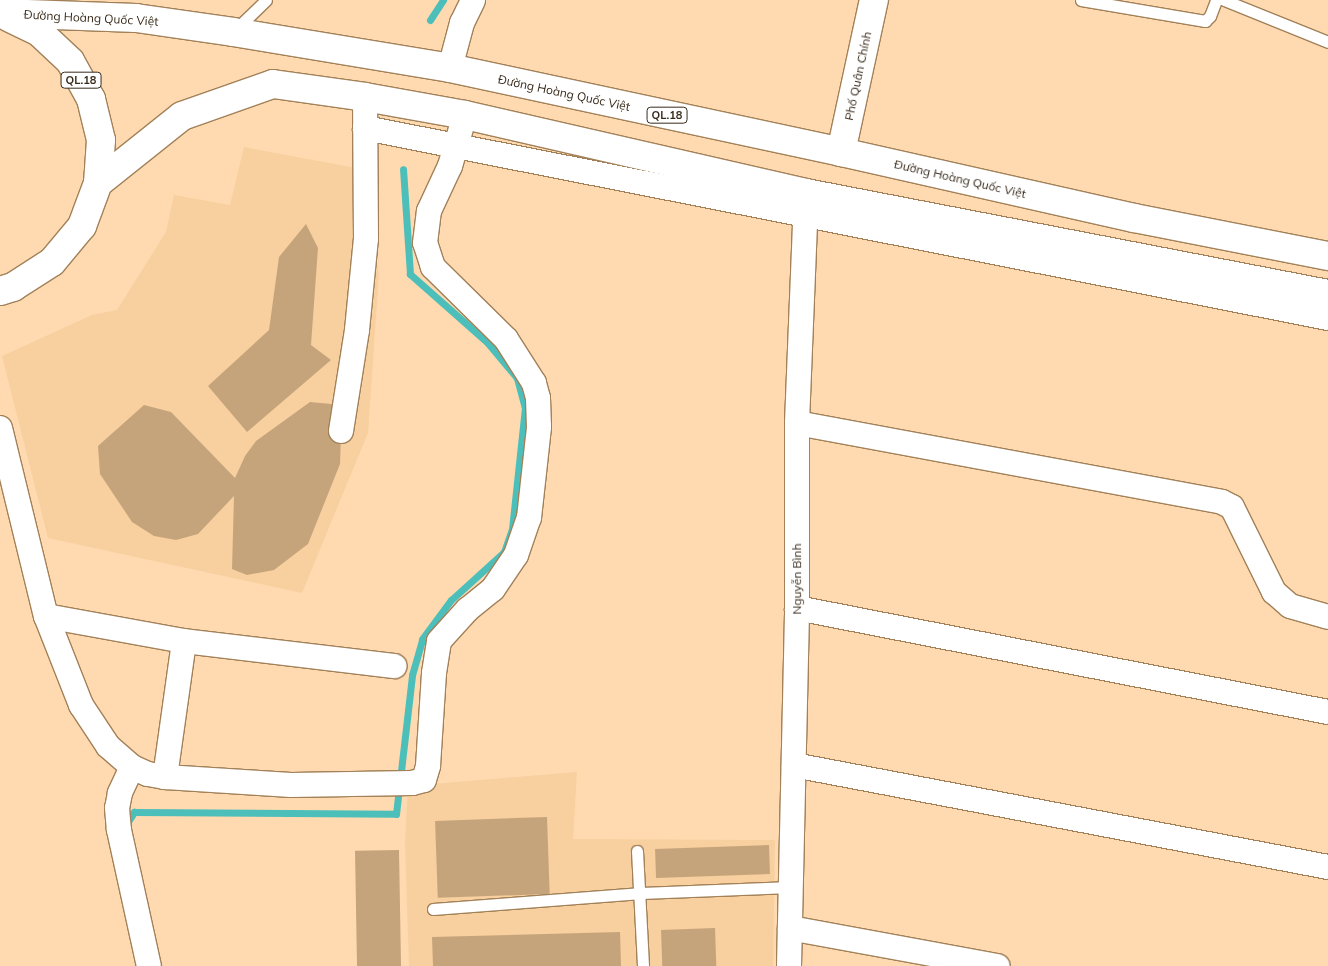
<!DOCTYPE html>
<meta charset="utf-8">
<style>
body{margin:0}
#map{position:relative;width:1328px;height:966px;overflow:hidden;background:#ffdab0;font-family:Mulish,sans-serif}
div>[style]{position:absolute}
.built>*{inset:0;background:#f8cf9e}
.stream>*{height:7px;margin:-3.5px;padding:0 3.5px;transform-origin:3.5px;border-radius:3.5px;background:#4dbfba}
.building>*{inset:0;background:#c6a47b;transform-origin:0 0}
.roads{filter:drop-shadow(1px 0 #a28159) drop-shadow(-1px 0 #a28159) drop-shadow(0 1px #a28159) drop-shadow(0 -1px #a28159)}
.service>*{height:11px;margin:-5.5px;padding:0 5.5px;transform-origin:5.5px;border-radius:5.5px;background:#fff}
.minor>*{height:24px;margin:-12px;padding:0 12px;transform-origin:12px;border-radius:12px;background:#fff}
.tertiary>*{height:28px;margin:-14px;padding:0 14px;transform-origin:14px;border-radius:14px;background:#fff}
.trunk>*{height:28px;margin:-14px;padding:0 14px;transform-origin:14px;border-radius:14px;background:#fff}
span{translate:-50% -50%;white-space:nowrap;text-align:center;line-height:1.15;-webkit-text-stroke:4.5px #fff;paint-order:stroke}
.shield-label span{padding:1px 4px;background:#fff;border:1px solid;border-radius:4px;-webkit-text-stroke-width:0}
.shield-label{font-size:11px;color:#382a1a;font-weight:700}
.street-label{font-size:12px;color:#382a1a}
</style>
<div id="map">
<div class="built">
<i style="clip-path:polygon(244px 147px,356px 168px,379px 274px,368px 433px,302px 593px,48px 538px,2px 356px,92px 315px,117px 310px,166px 232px,174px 195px,230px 205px)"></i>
<i style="clip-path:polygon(577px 772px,573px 839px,775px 840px,773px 966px,409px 966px,405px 843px,408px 786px)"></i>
</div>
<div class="stream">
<i style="left:430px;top:20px;width:24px;rotate:-57deg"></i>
<i style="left:125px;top:826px;width:17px;rotate:-57deg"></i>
<i style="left:134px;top:812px;width:262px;rotate:0.4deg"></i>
<i style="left:396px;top:814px;width:140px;rotate:-83.4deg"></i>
<i style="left:412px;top:675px;width:37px;rotate:-74deg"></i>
<i style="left:422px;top:639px;width:49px;rotate:-53.4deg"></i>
<i style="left:451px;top:600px;width:72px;rotate:-42.2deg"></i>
<i style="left:504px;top:552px;width:24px;rotate:-71deg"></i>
<i style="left:512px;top:529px;width:122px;rotate:-83.9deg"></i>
<i style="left:525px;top:408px;width:31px;rotate:-105deg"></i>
<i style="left:517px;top:378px;width:47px;rotate:-129.8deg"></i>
<i style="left:487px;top:342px;width:103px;rotate:-138.6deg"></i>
<i style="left:410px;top:274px;width:105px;rotate:-93.8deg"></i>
</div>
<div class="building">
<i style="clip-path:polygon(306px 224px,318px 248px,311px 345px,331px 360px,247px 432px,208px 386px,269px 330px,279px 257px)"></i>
<i style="clip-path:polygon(310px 402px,342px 405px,340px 464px,308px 544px,274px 570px,247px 575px,232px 569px,234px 496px,198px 534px,176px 540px,154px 536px,132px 522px,100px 474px,98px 446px,144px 405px,171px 412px,235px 478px,245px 456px,256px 441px)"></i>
<i style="left:547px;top:817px;width:77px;height:112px;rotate:88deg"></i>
<i style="left:769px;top:845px;width:29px;height:114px;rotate:88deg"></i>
<i style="left:399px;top:850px;width:116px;height:44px;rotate:89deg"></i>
<i style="left:715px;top:928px;width:38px;height:54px;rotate:88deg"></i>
<i style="clip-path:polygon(620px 932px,621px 966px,433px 966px,432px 937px)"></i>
</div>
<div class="roads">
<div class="service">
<i style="left:1081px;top:0;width:126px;rotate:9.6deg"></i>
<i style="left:1205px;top:21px;width:7px;rotate:-45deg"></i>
<i style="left:1210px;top:16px;width:17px;rotate:-69deg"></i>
<i style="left:1224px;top:0;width:112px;rotate:22deg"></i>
<i style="left:235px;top:30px;width:43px;rotate:-44.1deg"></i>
<i style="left:637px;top:851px;width:115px;rotate:87deg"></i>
<i style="left:433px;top:909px;width:209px;rotate:-4.4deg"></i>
<i style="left:641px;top:893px;width:150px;rotate:-2.3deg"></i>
</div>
<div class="minor">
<i style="left:450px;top:68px;width:47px;rotate:-75.1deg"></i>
<i style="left:462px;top:23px;width:25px;rotate:-64deg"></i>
<i style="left:365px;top:128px;width:982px;rotate:11.16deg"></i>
<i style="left:797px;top:423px;width:432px;rotate:10.5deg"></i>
<i style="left:1222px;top:502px;width:11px;rotate:27deg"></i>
<i style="left:1232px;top:507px;width:95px;rotate:63.7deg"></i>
<i style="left:1274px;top:592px;width:21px;rotate:41deg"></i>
<i style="left:1290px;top:606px;width:40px;rotate:16deg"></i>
<i style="left:0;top:428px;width:194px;rotate:76.3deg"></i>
<i style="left:46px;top:616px;width:96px;rotate:68.5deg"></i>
<i style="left:81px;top:705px;width:49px;rotate:56.6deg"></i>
<i style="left:108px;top:746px;width:32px;rotate:41deg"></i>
<i style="left:132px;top:767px;width:17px;rotate:24deg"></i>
<i style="left:148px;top:774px;width:17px;rotate:10deg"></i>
<i style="left:165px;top:777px;width:126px;rotate:3.6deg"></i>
<i style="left:291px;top:785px;width:121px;rotate:-0.9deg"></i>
<i style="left:412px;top:783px;width:12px;rotate:-14deg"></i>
<i style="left:424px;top:780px;width:15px;rotate:-74deg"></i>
<i style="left:428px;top:766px;width:93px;rotate:-86.3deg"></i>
<i style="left:434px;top:673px;width:32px;rotate:-81deg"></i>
<i style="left:439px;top:641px;width:42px;rotate:-47.9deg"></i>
<i style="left:467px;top:610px;width:33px;rotate:-39deg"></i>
<i style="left:493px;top:589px;width:41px;rotate:-55.9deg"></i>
<i style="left:516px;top:555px;width:39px;rotate:-71deg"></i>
<i style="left:529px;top:518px;width:92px;rotate:-83.7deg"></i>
<i style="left:539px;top:427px;width:29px;rotate:-92deg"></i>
<i style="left:538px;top:398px;width:16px;rotate:-105deg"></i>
<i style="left:534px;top:383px;width:52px;rotate:-122.5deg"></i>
<i style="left:506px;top:339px;width:103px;rotate:-135.4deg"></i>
<i style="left:433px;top:267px;width:25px;rotate:-108deg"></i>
<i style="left:425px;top:243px;width:32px;rotate:-83deg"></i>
<i style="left:429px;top:211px;width:50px;rotate:-65deg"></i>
<i style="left:450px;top:166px;width:53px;rotate:-73.6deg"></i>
<i style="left:341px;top:431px;width:102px;rotate:-81deg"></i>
<i style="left:357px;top:330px;width:91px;rotate:-84.4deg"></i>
<i style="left:366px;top:239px;width:142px;rotate:-90.4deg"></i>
<i style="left:797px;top:608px;width:541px;rotate:11.08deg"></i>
<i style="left:46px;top:616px;width:140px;rotate:10.3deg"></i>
<i style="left:184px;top:641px;width:212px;rotate:6.8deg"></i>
<i style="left:794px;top:765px;width:544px;rotate:10.81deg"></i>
<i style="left:132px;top:767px;width:29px;rotate:115deg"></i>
<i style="left:120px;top:793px;width:15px;rotate:101deg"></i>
<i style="left:117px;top:808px;width:22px;rotate:85deg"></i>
<i style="left:119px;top:830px;width:139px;rotate:77.6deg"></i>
<i style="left:165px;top:777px;width:137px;rotate:-82deg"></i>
<i style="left:790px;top:928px;width:211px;rotate:10.4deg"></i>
<i style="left:789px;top:966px;width:358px;rotate:-88.7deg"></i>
<i style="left:797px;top:608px;width:185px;rotate:-90deg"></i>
<i style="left:797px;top:423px;width:224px;rotate:-87.7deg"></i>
</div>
<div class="tertiary">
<i style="left:841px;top:152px;width:156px;rotate:-77.8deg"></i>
</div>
<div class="trunk">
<i style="left:0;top:13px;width:136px;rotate:2.1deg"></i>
<i style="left:136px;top:18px;width:98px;rotate:8.2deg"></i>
<i style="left:233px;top:32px;width:220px;rotate:9.4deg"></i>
<i style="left:450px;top:68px;width:400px;rotate:12.1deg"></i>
<i style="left:841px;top:152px;width:300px;rotate:12.7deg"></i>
<i style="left:1134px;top:218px;width:198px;rotate:11.1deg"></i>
<i style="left:98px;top:183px;width:107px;rotate:-38.6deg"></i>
<i style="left:182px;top:116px;width:96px;rotate:-19.4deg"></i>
<i style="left:273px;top:84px;width:93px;rotate:8deg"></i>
<i style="left:365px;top:97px;width:102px;rotate:10.2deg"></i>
<i style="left:465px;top:115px;width:350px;rotate:12.9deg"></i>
<i style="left:806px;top:193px;width:532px;rotate:10.95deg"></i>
<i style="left:0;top:291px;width:14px;rotate:-17deg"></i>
<i style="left:13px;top:287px;width:46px;rotate:-32.7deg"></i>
<i style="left:52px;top:262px;width:47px;rotate:-50.2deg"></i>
<i style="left:82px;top:226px;width:46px;rotate:-69.6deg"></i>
<i style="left:98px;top:183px;width:43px;rotate:-86deg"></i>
<i style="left:101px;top:140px;width:42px;rotate:-103.7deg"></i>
<i style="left:91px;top:99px;width:43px;rotate:-118.9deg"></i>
<i style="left:70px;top:61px;width:42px;rotate:-136.9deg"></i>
<i style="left:39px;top:32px;width:34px;rotate:-154deg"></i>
</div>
</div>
<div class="shield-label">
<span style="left:81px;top:80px">QL.18</span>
<span style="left:667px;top:115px">QL.18</span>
</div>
<div class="street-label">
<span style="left:91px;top:18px;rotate:3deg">Đường Hoàng Quốc Việt</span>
<span style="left:858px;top:76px;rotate:-78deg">Phố Quân Chính</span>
<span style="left:564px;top:93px;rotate:12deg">Đường Hoàng Quốc Việt</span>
<span style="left:960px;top:179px;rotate:13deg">Đường Hoàng Quốc Việt</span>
<span style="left:797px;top:579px;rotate:-90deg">Nguyễn Bình</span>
</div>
</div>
